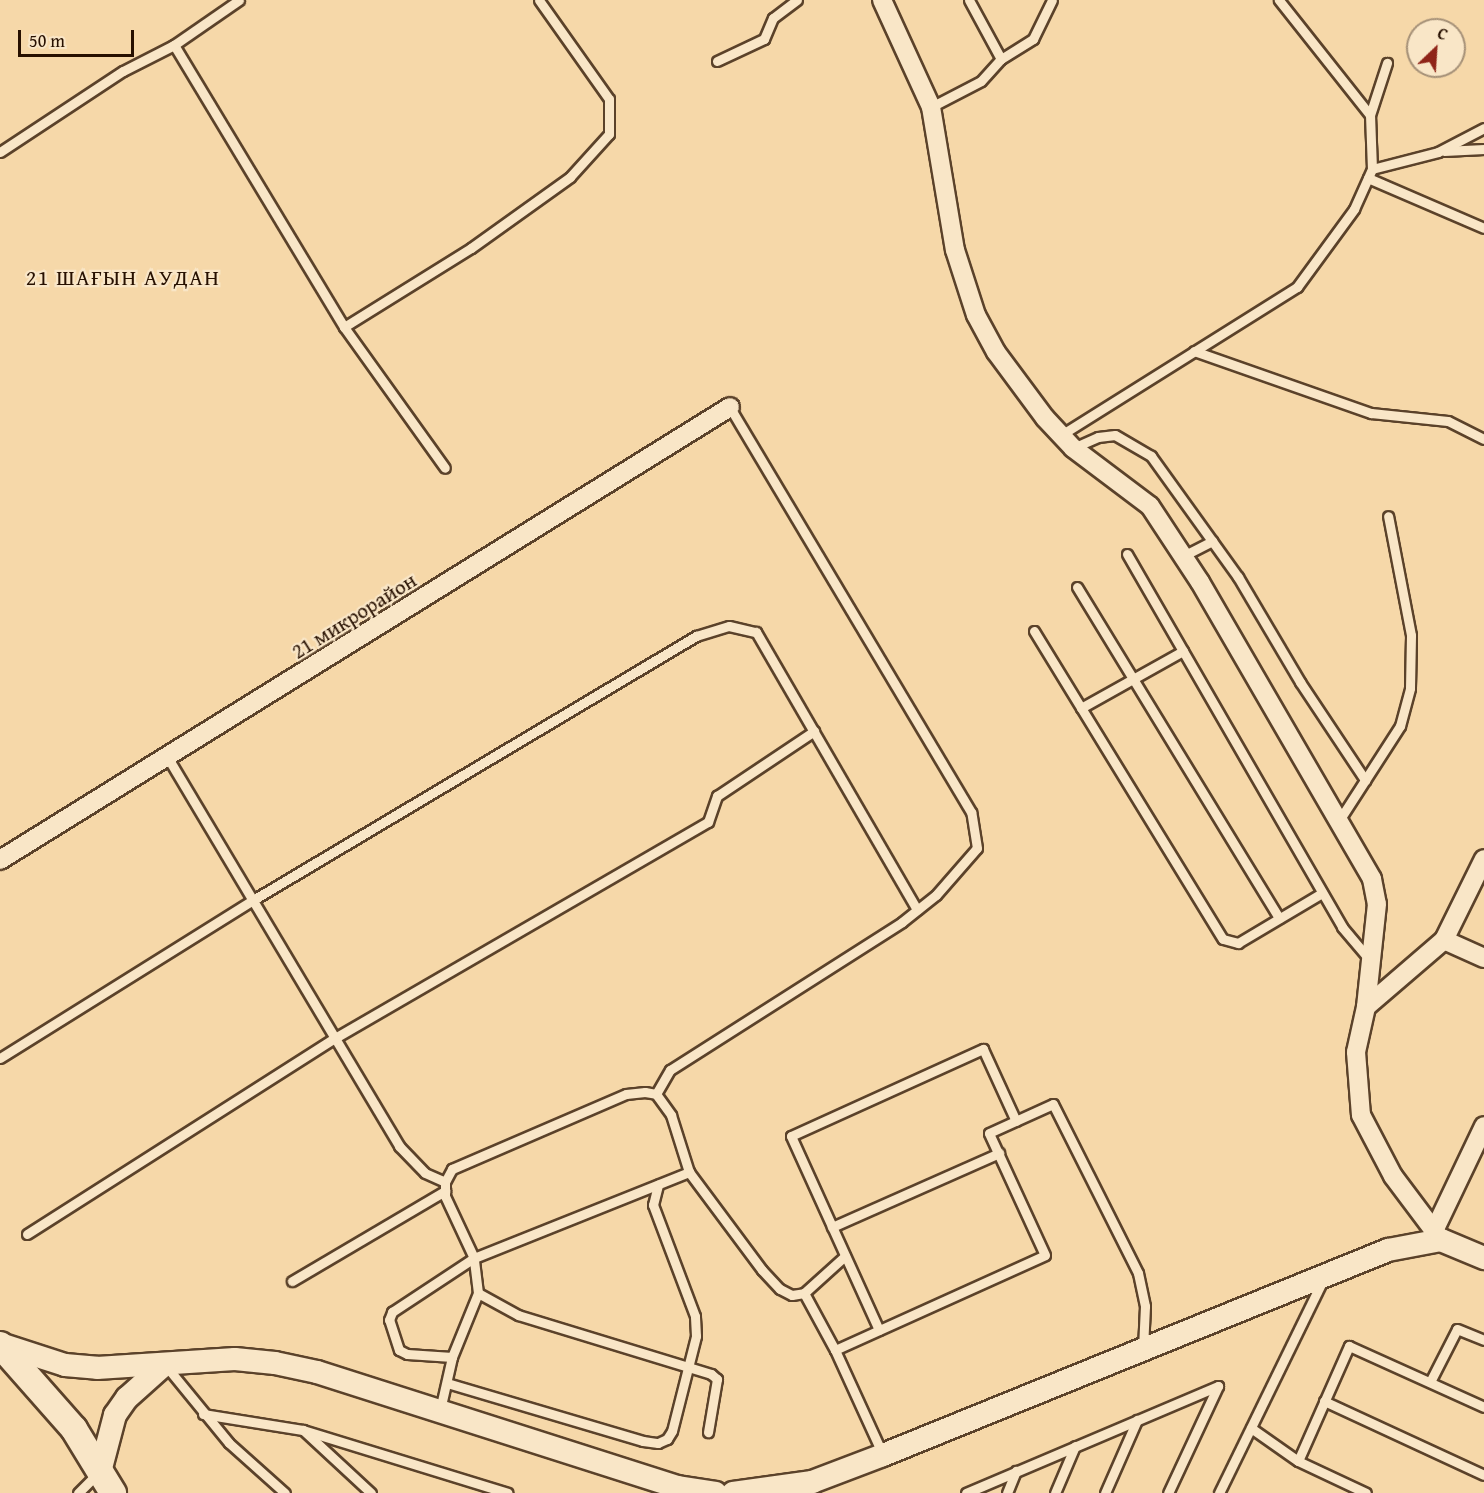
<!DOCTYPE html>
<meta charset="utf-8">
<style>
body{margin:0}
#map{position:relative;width:1484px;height:1493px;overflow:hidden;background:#f6d8a9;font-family:"Gentium Book Plus",serif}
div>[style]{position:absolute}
.roads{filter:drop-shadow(2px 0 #5b422a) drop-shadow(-2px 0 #5b422a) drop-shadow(0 2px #5b422a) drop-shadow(0 -2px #5b422a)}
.service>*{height:9px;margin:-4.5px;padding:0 4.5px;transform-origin:4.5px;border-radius:4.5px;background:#f9e6c7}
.minor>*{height:18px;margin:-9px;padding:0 9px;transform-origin:9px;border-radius:9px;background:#f9e6c7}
.tertiary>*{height:22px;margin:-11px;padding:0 11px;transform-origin:11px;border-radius:11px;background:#f9e6c7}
.secondary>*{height:26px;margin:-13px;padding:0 13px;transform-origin:13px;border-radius:13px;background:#f9e6c7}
span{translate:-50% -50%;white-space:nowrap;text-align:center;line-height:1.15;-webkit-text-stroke:4.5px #f9e6c7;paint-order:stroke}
.street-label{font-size:21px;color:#271000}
.neighbourhood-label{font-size:22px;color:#271000;letter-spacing:1.5px}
.north{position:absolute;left:1406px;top:18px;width:60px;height:60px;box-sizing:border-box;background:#f9e6c7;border:2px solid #a59077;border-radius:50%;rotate:25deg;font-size:16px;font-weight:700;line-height:24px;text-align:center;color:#271000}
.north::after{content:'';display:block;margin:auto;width:21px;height:27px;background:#8f2418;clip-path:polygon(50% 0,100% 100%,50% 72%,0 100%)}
.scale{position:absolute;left:18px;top:30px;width:116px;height:27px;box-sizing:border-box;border:3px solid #271000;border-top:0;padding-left:8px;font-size:18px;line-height:21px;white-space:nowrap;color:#271000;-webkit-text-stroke:4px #f9e6c7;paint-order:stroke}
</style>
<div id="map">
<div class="roads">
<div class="service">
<i style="left:174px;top:45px;width:329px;rotate:58.9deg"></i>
<i style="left:344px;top:327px;width:150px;rotate:-31.9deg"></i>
<i style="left:471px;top:248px;width:122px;rotate:-35.6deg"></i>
<i style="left:570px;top:177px;width:58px;rotate:-47.8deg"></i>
<i style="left:609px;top:134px;width:35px;rotate:-90deg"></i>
<i style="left:609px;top:99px;width:121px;rotate:-125.3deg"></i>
<i style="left:1001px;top:59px;width:38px;rotate:-32deg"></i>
<i style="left:1033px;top:39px;width:43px;rotate:-64deg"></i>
<i style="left:717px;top:61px;width:52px;rotate:-25.1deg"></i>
<i style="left:764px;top:39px;width:23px;rotate:-67deg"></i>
<i style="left:773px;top:18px;width:30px;rotate:-37deg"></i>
<i style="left:931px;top:107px;width:56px;rotate:-27.5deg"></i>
<i style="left:981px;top:81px;width:30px;rotate:-48deg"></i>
<i style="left:1001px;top:59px;width:67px;rotate:-118.5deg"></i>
<i style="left:1370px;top:115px;width:55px;rotate:-71.9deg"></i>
<i style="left:1444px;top:151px;width:40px;rotate:-2.9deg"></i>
<i style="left:0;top:152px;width:147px;rotate:-33.4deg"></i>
<i style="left:123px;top:71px;width:57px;rotate:-27deg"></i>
<i style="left:174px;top:45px;width:79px;rotate:-34.7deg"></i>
<i style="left:1372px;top:169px;width:68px;rotate:-14.4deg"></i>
<i style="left:1438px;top:152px;width:52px;rotate:-27.6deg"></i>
<i style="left:1368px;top:178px;width:126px;rotate:23.3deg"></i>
<i style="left:344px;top:327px;width:173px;rotate:54.4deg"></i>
<i style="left:1194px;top:351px;width:188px;rotate:19.3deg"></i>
<i style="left:1371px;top:413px;width:77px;rotate:5.9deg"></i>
<i style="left:1448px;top:421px;width:40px;rotate:26.6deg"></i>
<i style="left:1061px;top:435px;width:279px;rotate:-32.1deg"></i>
<i style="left:1297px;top:287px;width:97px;rotate:-53.8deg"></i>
<i style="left:1354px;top:209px;width:44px;rotate:-65.8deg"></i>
<i style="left:1372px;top:169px;width:54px;rotate:-92.1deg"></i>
<i style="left:1370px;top:115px;width:147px;rotate:-128.4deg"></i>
<i style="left:1073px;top:448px;width:27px;rotate:-24deg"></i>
<i style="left:1098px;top:437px;width:17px;rotate:-7deg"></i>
<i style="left:1115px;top:435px;width:42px;rotate:30.3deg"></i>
<i style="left:1151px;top:456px;width:149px;rotate:54.3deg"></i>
<i style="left:1238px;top:577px;width:122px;rotate:59.4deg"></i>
<i style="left:1300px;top:682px;width:118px;rotate:56.4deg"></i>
<i style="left:1127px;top:554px;width:431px;rotate:60deg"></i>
<i style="left:1342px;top:927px;width:43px;rotate:49.7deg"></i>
<i style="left:1183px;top:556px;width:33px;rotate:-27deg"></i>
<i style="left:1077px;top:587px;width:388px;rotate:58.6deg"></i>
<i style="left:1034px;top:631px;width:361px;rotate:58.5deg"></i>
<i style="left:1223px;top:939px;width:16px;rotate:15deg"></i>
<i style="left:1238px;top:943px;width:98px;rotate:-30.8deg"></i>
<i style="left:1081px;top:708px;width:117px;rotate:-29.2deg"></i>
<i style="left:168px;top:758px;width:452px;rotate:59.2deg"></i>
<i style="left:399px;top:1146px;width:37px;rotate:46deg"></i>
<i style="left:425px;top:1173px;width:22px;rotate:24deg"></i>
<i style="left:1340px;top:819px;width:111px;rotate:-57.2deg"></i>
<i style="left:1400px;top:726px;width:39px;rotate:-75deg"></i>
<i style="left:1410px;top:688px;width:53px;rotate:-88.9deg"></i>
<i style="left:1411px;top:635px;width:121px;rotate:-100.9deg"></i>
<i style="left:0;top:1058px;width:298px;rotate:-32deg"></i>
<i style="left:253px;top:900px;width:516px;rotate:-30.79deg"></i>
<i style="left:696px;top:636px;width:34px;rotate:-17deg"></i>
<i style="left:729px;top:626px;width:28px;rotate:13deg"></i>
<i style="left:756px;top:632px;width:321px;rotate:59.9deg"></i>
<i style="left:656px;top:1094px;width:28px;rotate:-60deg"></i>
<i style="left:670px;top:1070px;width:275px;rotate:-32.5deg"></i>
<i style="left:902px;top:922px;width:43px;rotate:-38.5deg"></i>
<i style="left:936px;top:895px;width:62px;rotate:-48.9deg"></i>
<i style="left:977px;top:848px;width:36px;rotate:-99deg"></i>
<i style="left:971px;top:812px;width:471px;rotate:-120.8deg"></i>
<i style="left:832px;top:1227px;width:183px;rotate:-23.9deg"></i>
<i style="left:27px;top:1234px;width:365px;rotate:-32.5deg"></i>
<i style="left:335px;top:1038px;width:431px;rotate:-30.1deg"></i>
<i style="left:708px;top:822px;width:28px;rotate:-71deg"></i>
<i style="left:717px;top:796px;width:117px;rotate:-33.8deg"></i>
<i style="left:845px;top:1256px;width:55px;rotate:137.9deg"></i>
<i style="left:804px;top:1293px;width:65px;rotate:61.5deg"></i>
<i style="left:835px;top:1350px;width:115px;rotate:65.4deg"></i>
<i style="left:292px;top:1281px;width:178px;rotate:-30.5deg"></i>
<i style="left:478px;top:1293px;width:46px;rotate:28.8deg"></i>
<i style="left:518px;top:1315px;width:202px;rotate:17deg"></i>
<i style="left:711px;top:1374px;width:8px;rotate:40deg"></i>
<i style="left:717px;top:1379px;width:54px;rotate:99.6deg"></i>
<i style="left:879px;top:1330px;width:213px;rotate:-114.4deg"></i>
<i style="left:791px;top:1136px;width:211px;rotate:-24.4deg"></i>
<i style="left:983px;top:1049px;width:79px;rotate:65.4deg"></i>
<i style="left:835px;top:1350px;width:230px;rotate:-24.3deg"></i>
<i style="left:1045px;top:1255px;width:134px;rotate:-114.7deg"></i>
<i style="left:989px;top:1133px;width:70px;rotate:-24.4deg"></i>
<i style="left:1053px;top:1104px;width:189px;rotate:63.3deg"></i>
<i style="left:1138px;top:1273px;width:34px;rotate:78deg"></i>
<i style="left:1145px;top:1306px;width:42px;rotate:92.7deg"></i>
<i style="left:452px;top:1357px;width:45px;rotate:-176.2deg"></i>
<i style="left:407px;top:1354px;width:9px;rotate:-153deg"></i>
<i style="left:399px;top:1350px;width:32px;rotate:-108deg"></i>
<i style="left:389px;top:1320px;width:9px;rotate:-69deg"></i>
<i style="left:392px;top:1312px;width:98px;rotate:-33.4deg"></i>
<i style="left:474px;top:1258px;width:232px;rotate:-21.8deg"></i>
<i style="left:689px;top:1172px;width:122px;rotate:53.3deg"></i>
<i style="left:762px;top:1270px;width:26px;rotate:47deg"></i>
<i style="left:780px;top:1289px;width:13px;rotate:27deg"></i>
<i style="left:792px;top:1295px;width:12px;rotate:-9deg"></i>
<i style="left:166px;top:1366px;width:99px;rotate:50.7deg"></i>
<i style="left:229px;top:1443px;width:75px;rotate:41.8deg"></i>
<i style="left:1430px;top:1382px;width:59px;rotate:-63deg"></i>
<i style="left:1457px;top:1329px;width:29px;rotate:22deg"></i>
<i style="left:447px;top:1383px;width:204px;rotate:16.5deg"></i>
<i style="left:643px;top:1441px;width:15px;rotate:8deg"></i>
<i style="left:658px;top:1443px;width:10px;rotate:-24deg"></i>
<i style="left:667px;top:1439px;width:9px;rotate:-58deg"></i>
<i style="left:672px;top:1431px;width:98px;rotate:-75.8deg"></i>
<i style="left:696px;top:1336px;width:20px;rotate:-93deg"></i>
<i style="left:695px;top:1316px;width:119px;rotate:-110.7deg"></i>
<i style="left:653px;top:1205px;width:21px;rotate:-76deg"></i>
<i style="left:1324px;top:1401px;width:176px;rotate:24.8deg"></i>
<i style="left:440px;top:1410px;width:54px;rotate:-77.2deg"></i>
<i style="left:452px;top:1357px;width:69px;rotate:-67.9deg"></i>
<i style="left:478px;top:1293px;width:35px;rotate:-97deg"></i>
<i style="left:474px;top:1258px;width:68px;rotate:-115.1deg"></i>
<i style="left:445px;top:1196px;width:14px;rotate:-90deg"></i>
<i style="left:445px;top:1182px;width:15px;rotate:-62deg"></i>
<i style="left:452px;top:1169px;width:189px;rotate:-23.3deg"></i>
<i style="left:626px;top:1094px;width:19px;rotate:-6deg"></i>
<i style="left:645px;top:1092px;width:11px;rotate:10deg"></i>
<i style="left:656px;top:1094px;width:26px;rotate:54deg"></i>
<i style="left:671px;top:1115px;width:60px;rotate:72.5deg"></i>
<i style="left:203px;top:1414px;width:101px;rotate:9.1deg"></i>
<i style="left:1251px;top:1428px;width:57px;rotate:35.1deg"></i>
<i style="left:1298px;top:1461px;width:75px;rotate:25.2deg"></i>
<i style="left:1298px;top:1461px;width:126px;rotate:-66.1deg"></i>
<i style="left:1349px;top:1346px;width:148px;rotate:24.3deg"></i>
<i style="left:78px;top:1493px;width:28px;rotate:-45deg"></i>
<i style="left:371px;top:1493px;width:93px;rotate:-137.2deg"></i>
<i style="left:303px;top:1430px;width:214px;rotate:17.1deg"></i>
<i style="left:966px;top:1493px;width:274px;rotate:-23deg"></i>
<i style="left:1218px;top:1386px;width:118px;rotate:115deg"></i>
<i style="left:1007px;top:1493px;width:24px;rotate:-68deg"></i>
<i style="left:1055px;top:1493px;width:51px;rotate:-66.9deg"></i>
<i style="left:1105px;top:1493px;width:80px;rotate:-66.3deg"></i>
<i style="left:1219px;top:1493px;width:237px;rotate:-64deg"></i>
</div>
<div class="minor">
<i style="left:882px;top:0;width:118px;rotate:65.4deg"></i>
<i style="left:931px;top:107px;width:145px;rotate:80.5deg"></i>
<i style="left:955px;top:250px;width:68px;rotate:72.1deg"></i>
<i style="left:976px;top:315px;width:42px;rotate:61.6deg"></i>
<i style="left:996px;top:352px;width:82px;rotate:53.4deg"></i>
<i style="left:1045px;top:418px;width:41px;rotate:47deg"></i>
<i style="left:1073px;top:448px;width:96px;rotate:37deg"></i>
<i style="left:1150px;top:506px;width:91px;rotate:56.7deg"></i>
<i style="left:1200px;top:582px;width:343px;rotate:59.9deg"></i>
<i style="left:1372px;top:879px;width:25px;rotate:79deg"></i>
<i style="left:1377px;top:904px;width:104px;rotate:96.1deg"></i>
<i style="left:1366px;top:1007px;width:46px;rotate:102.5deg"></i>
<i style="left:1356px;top:1052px;width:63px;rotate:85.5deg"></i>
<i style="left:1361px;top:1115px;width:69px;rotate:62.3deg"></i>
<i style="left:1393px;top:1176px;width:80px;rotate:53.1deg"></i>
<i style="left:0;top:860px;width:859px;rotate:-31.82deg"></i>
<i style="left:1444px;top:940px;width:44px;rotate:24.2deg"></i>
<i style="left:1366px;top:1007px;width:103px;rotate:-40.7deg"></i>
<i style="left:1444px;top:940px;width:90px;rotate:-63.7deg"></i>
<i style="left:1434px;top:1231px;width:116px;rotate:-64.5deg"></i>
</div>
<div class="tertiary">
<i style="left:0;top:1344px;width:68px;rotate:17.9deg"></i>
<i style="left:65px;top:1365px;width:32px;rotate:5deg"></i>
<i style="left:97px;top:1368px;width:138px;rotate:-3.7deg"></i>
<i style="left:235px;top:1359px;width:40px;rotate:5.7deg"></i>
<i style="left:275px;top:1363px;width:43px;rotate:12.1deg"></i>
<i style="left:317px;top:1372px;width:379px;rotate:17.7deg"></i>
<i style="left:678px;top:1487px;width:38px;rotate:9deg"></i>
<i style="left:100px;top:1472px;width:59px;rotate:-75.3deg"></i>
<i style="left:115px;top:1415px;width:21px;rotate:-55deg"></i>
<i style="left:127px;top:1398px;width:51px;rotate:-41.8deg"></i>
<i style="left:733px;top:1493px;width:80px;rotate:-7.9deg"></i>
<i style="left:812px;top:1482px;width:76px;rotate:-20.8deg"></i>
<i style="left:883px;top:1455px;width:545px;rotate:-22.09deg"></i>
<i style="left:1388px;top:1250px;width:54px;rotate:-10.7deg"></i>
<i style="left:1441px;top:1240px;width:47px;rotate:22.7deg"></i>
</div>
<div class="secondary">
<i style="left:0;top:1345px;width:112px;rotate:48.6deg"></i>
<i style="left:74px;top:1429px;width:75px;rotate:58.6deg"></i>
</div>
</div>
<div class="street-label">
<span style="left:354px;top:616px;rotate:-32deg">21 микрорайон</span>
</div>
<div class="neighbourhood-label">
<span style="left:123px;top:278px">21 ШАҒЫН АУДАН</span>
</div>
<div class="north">С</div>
<div class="scale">50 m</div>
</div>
